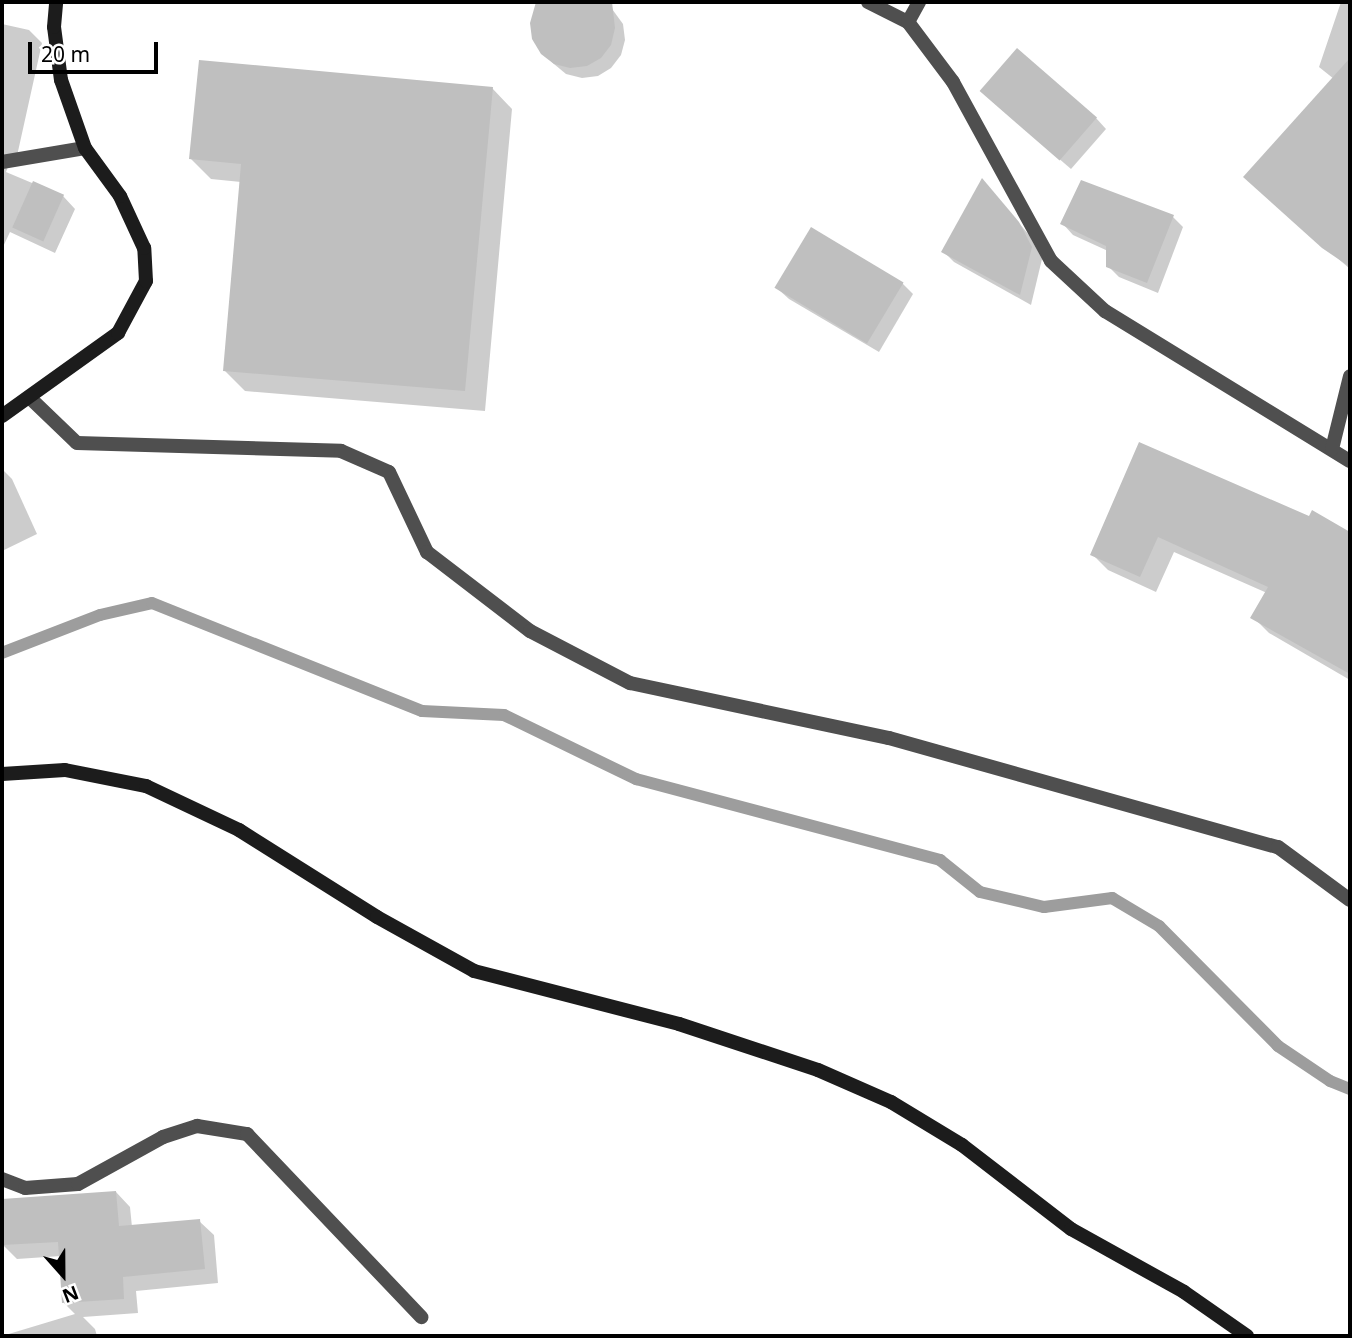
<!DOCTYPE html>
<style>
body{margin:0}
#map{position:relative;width:1352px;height:1338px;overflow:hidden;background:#fff;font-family:"Noto Sans",sans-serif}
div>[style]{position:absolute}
.shadow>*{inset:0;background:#0003}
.stream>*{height:12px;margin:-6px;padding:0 6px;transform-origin:6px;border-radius:6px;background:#9d9d9d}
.building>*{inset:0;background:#bfbfbf;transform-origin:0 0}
.street>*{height:14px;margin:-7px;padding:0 7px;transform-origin:7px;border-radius:7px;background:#4f4f4f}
.secondary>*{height:14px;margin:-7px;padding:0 7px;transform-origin:7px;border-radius:7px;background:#1c1c1c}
span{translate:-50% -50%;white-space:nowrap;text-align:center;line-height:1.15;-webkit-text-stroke:6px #fff;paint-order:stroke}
.frame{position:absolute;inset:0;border:4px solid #000;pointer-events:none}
.north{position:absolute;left:28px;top:1240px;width:70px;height:70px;-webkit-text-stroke:5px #fff;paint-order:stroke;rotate:159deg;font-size:19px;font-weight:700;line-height:28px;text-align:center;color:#000}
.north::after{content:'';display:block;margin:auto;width:24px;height:32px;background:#000;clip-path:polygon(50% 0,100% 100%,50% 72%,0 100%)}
.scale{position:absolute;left:28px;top:42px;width:130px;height:32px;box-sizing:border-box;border:4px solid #000;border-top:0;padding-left:9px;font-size:21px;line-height:24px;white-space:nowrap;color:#000;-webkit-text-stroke:5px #fff;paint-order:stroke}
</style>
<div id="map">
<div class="shadow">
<i style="clip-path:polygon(540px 2px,607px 2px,623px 24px,625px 40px,621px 55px,611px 68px,598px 76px,582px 78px,566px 74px,554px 64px,542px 53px,536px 7px)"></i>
<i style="clip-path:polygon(1341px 2px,1350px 2px,1350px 269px,1256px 187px,1334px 79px,1319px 67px)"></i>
<i style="clip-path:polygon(2px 24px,29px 30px,42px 43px,15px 165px,8px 167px,6px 172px,63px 196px,75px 209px,55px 253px,10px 232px,2px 249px)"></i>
<i style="clip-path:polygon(492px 88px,512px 109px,485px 411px,245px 391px,225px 371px,241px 182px,211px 179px,191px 159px)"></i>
<i style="clip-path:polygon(993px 102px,1096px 118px,1106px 129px,1071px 169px)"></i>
<i style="clip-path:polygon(992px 191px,1029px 235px,1042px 259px,1031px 305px,954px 262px,943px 251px)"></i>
<i style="clip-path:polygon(1173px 217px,1183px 227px,1158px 293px,1119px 277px,1108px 266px,1108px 251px,1073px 235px,1063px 224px)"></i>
<i style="clip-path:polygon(902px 283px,913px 294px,879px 352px,789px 299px,778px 289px)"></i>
<i style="clip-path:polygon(1140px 445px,1310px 518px,1313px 513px,1350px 534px,1350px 680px,1269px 633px,1253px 617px,1267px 593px,1174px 552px,1156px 592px,1108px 570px,1092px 554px)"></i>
<i style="clip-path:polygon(2px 469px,12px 479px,37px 534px,2px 551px)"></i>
<i style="clip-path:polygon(116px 1192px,130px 1207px,132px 1227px,199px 1221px,214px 1235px,218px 1283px,136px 1291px,138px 1313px,83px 1317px,95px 1329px,97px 1336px,2px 1336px,75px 1314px,64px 1303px,61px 1256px,17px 1259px,2px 1244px,2px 1201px)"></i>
</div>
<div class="stream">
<i style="left:2px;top:653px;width:105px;rotate:-21.2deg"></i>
<i style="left:100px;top:615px;width:53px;rotate:-13deg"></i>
<i style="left:152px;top:603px;width:291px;rotate:21.8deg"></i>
<i style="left:422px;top:711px;width:82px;rotate:2.8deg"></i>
<i style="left:504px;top:715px;width:147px;rotate:25.9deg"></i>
<i style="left:636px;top:779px;width:315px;rotate:14.9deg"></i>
<i style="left:940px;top:860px;width:51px;rotate:38.7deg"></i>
<i style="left:980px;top:892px;width:66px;rotate:13.2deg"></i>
<i style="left:1044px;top:907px;width:69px;rotate:-7.5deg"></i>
<i style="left:1112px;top:898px;width:55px;rotate:30.8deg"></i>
<i style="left:1159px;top:926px;width:169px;rotate:45.2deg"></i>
<i style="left:1278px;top:1046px;width:63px;rotate:33.9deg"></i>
<i style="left:1330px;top:1081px;width:22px;rotate:22deg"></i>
</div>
<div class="building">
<i style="clip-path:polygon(536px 2px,612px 2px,615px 28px,611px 45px,601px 58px,587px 66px,570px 68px,554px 64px,541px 54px,532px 39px,530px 23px)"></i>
<i style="left:1017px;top:48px;width:106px;height:57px;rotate:41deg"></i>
<i style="clip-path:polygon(1350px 58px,1350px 267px,1322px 248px,1243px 177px)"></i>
<i style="clip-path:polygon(199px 60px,493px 87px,465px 391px,223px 371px,241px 164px,189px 159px)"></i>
<i style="clip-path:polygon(982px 178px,1019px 222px,1032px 247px,1020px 295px,941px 252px)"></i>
<i style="clip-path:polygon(1081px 180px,1174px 215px,1147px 283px,1106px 267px,1106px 246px,1060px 224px)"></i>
<i style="left:33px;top:181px;width:34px;height:51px;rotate:24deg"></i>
<i style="left:811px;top:227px;width:108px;height:71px;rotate:31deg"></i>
<i style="clip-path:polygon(1139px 442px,1309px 516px,1312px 510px,1350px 532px,1350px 674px,1250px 618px,1268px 587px,1158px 537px,1140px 577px,1090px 555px)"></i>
<i style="clip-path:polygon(116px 1191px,119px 1226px,200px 1219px,205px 1269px,123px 1277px,124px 1299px,62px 1303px,58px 1242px,2px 1245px,2px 1199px)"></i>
</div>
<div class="street">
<i style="left:868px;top:2px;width:45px;rotate:26.6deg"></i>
<i style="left:908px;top:22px;width:75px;rotate:53.1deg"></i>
<i style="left:953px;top:82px;width:204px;rotate:61.3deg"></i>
<i style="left:1051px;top:261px;width:74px;rotate:42.8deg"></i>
<i style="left:1105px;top:311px;width:287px;rotate:31.5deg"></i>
<i style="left:908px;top:22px;width:23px;rotate:-61deg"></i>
<i style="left:2px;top:162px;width:84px;rotate:-9.6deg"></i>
<i style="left:29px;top:397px;width:66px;rotate:43.8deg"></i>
<i style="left:77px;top:443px;width:264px;rotate:1.7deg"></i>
<i style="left:341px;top:451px;width:52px;rotate:23.6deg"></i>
<i style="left:389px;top:472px;width:89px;rotate:64.6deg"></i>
<i style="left:427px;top:552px;width:130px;rotate:37.5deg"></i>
<i style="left:530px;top:631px;width:113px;rotate:27.5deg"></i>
<i style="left:630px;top:683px;width:265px;rotate:12deg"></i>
<i style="left:889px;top:738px;width:404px;rotate:15.7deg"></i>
<i style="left:1278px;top:847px;width:89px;rotate:36.4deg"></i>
<i style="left:1332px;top:449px;width:75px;rotate:-76.1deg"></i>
<i style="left:2px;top:1179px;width:25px;rotate:21deg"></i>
<i style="left:25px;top:1188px;width:53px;rotate:-4.3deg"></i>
<i style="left:78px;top:1184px;width:97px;rotate:-28.9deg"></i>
<i style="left:163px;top:1137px;width:36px;rotate:-18deg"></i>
<i style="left:197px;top:1126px;width:51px;rotate:9.1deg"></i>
<i style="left:247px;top:1134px;width:253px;rotate:46.4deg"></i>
</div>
<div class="secondary">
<i style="left:2px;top:416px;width:143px;rotate:-35.6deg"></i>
<i style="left:118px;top:333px;width:59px;rotate:-61.7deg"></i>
<i style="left:146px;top:281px;width:33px;rotate:-93deg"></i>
<i style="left:144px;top:248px;width:57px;rotate:-114.8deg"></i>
<i style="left:120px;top:196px;width:59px;rotate:-126.1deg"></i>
<i style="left:85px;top:148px;width:72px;rotate:-109.4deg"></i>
<i style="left:61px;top:80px;width:53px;rotate:-97.5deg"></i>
<i style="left:54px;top:27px;width:25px;rotate:-85deg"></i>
<i style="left:2px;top:774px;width:63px;rotate:-3.6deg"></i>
<i style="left:65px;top:770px;width:83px;rotate:11.2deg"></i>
<i style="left:146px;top:786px;width:103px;rotate:25.3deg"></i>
<i style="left:239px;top:830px;width:163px;rotate:32.2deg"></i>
<i style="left:377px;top:917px;width:111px;rotate:29.1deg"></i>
<i style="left:474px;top:971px;width:212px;rotate:14.5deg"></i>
<i style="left:679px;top:1024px;width:146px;rotate:18.3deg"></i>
<i style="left:818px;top:1070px;width:80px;rotate:23.7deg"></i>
<i style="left:891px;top:1102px;width:83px;rotate:31.2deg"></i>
<i style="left:962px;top:1145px;width:138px;rotate:37.6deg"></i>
<i style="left:1071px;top:1229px;width:129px;rotate:29.1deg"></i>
<i style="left:1184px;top:1292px;width:77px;rotate:34.9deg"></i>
</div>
<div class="frame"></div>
<div class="north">N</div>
<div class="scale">20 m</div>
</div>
